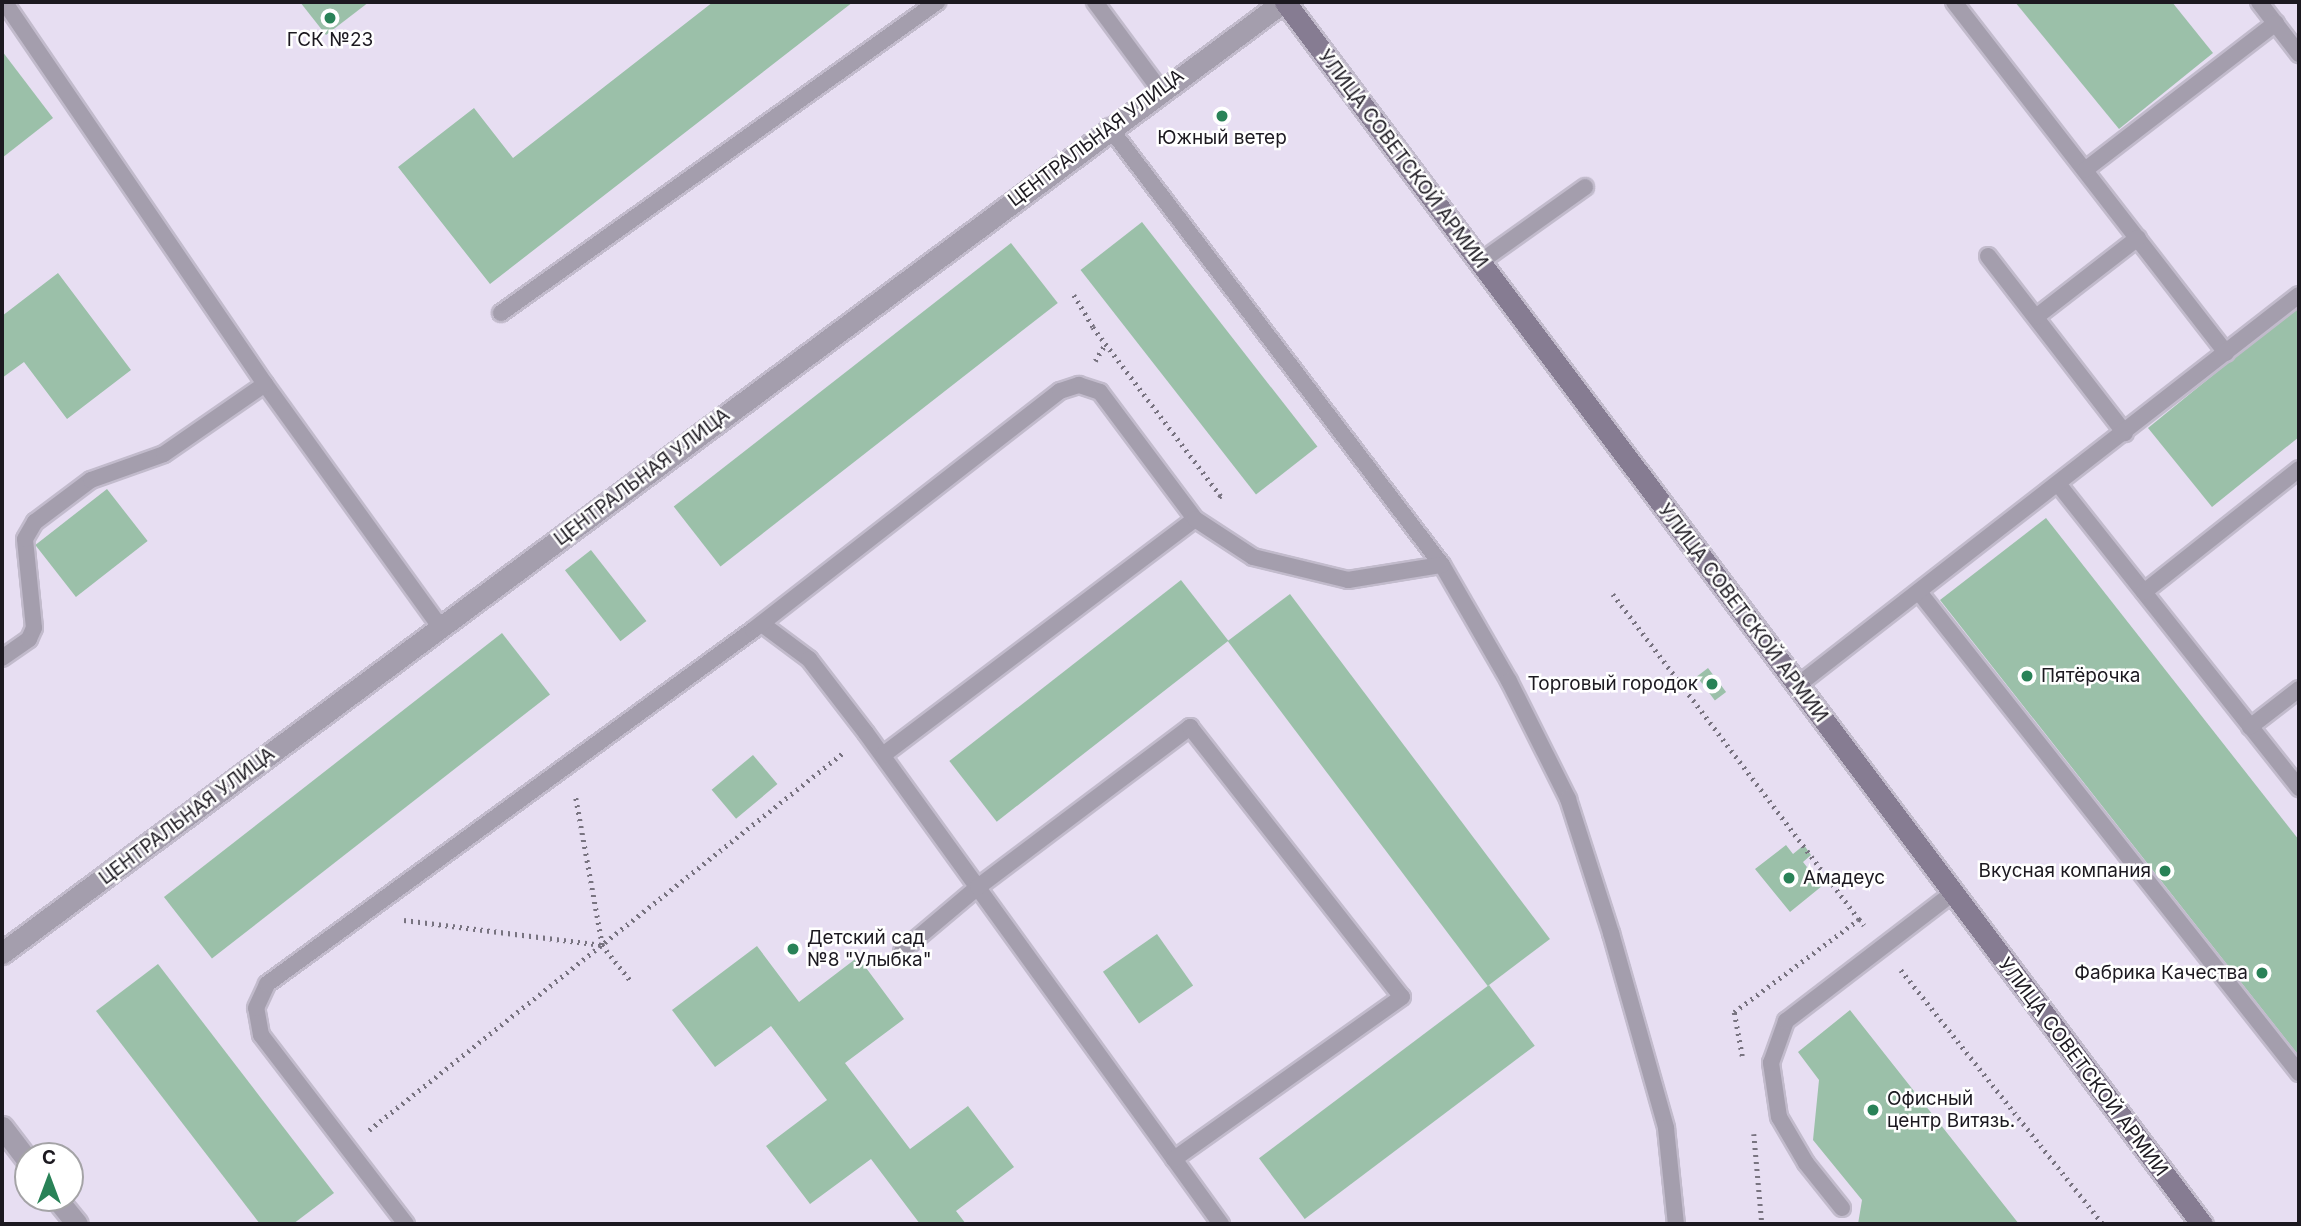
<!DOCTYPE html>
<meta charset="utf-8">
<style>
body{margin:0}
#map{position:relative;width:2301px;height:1226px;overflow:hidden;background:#e7def2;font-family:Inter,sans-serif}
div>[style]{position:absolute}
.building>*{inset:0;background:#9bc0a9;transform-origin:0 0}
.path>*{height:4.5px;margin-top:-2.25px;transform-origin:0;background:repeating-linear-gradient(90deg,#787380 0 2px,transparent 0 7px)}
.roads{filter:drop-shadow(2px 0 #c2bbcc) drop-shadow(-2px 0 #c2bbcc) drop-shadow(0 2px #c2bbcc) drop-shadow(0 -2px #c2bbcc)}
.lane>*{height:16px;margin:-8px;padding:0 8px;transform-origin:8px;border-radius:8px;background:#a49ead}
.street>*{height:21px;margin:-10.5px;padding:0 10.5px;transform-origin:10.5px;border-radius:10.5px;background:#a49ead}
.secondary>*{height:21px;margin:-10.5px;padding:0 10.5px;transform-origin:10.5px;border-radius:10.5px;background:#867c92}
.dots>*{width:19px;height:19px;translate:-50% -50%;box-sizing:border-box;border:4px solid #fff;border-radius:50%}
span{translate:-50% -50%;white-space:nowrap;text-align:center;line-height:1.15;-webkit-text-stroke:5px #fff;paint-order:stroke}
.poi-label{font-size:19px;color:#1c1920}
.left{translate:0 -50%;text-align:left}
.right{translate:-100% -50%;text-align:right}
.street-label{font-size:19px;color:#1c1920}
.frame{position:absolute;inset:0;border:4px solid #1c1920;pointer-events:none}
.north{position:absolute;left:14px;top:1142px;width:70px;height:70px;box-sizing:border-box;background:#fff;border:2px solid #a4a3a6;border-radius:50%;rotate:0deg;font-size:19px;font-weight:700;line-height:28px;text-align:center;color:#1c1920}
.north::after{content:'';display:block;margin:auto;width:24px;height:32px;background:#298257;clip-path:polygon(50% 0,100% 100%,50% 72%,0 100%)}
</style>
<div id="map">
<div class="building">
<i style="clip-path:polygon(300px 2px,369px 2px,326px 35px)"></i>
<i style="clip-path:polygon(713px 2px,853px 2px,490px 284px,398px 167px,474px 108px,513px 158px)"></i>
<i style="clip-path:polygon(2015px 2px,2172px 2px,2213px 53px,2119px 129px)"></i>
<i style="clip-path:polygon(2px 51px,53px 118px,2px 158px)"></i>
<i style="left:1142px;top:222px;width:285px;height:78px;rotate:52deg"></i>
<i style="left:1011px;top:243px;width:76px;height:428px;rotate:52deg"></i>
<i style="clip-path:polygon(58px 273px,131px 370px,67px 419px,24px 362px,2px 378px,2px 316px)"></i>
<i style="clip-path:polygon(2299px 305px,2299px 437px,2212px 507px,2148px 428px)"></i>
<i style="left:107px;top:489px;width:66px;height:91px;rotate:52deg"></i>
<i style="clip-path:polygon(2046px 518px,2299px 840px,2299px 1056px,1940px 600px)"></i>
<i style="left:591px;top:550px;width:90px;height:33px;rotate:52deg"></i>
<i style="left:1181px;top:580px;width:77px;height:294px;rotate:52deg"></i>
<i style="left:1290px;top:594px;width:432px;height:78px;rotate:53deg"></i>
<i style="left:502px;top:633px;width:78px;height:429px;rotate:52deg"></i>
<i style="left:1708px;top:668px;width:30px;height:14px;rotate:53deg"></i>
<i style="left:753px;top:755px;width:38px;height:54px;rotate:50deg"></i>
<i style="clip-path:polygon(1786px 845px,1793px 854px,1804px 845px,1811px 855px,1803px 862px,1822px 886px,1790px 912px,1755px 869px)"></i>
<i style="left:1157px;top:934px;width:63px;height:66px;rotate:55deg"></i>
<i style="clip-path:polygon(757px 946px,799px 1002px,858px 957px,904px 1019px,845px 1063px,910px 1149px,968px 1106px,1014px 1167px,956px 1211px,966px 1224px,920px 1224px,871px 1159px,810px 1204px,766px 1146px,827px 1100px,771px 1026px,715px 1067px,672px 1010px)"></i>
<i style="clip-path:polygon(158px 964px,334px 1193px,293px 1224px,260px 1224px,96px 1011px)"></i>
<i style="left:1489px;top:985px;width:76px;height:288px;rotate:53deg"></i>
<i style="clip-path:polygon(1850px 1010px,2019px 1224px,1858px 1224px,1862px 1200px,1813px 1140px,1819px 1080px,1798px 1052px)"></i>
</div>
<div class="path">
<i style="left:1074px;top:295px;width:37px;rotate:59deg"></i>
<i style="left:1093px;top:327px;width:212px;rotate:52.9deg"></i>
<i style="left:1221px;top:496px;width:5px;rotate:143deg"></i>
<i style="left:1095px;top:361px;width:21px;rotate:-59deg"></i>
<i style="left:1613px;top:594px;width:408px;rotate:52.9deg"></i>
<i style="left:404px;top:920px;width:200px;rotate:7.2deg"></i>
<i style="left:602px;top:945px;width:152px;rotate:-100.2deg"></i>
<i style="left:602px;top:945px;width:45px;rotate:51.3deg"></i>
<i style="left:1901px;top:970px;width:325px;rotate:51.5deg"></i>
<i style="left:1742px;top:1056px;width:45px;rotate:-100.3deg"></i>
<i style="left:1734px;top:1012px;width:156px;rotate:-36.6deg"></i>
<i style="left:1859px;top:919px;width:8px;rotate:50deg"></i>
<i style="left:369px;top:1130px;width:607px;rotate:-38.51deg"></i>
<i style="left:1754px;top:1134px;width:90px;rotate:84.9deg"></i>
</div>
<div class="roads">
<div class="lane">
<i style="left:1095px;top:2px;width:109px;rotate:53.5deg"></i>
<i style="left:1954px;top:2px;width:444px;rotate:52.2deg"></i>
<i style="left:2259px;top:2px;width:66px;rotate:52.4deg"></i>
<i style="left:1109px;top:127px;width:550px;rotate:52.76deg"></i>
<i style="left:1442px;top:565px;width:134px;rotate:60deg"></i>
<i style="left:1509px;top:681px;width:132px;rotate:63.4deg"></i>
<i style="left:1568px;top:799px;width:141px;rotate:72.2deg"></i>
<i style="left:1611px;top:933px;width:203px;rotate:74.2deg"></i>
<i style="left:1666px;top:1128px;width:97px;rotate:84.1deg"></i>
<i style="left:2085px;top:170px;width:241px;rotate:-37.6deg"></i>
<i style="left:1988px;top:256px;width:224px;rotate:52.3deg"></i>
<i style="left:1480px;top:262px;width:129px;rotate:-35.5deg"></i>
<i style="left:501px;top:313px;width:536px;rotate:-35.5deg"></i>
<i style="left:2036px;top:317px;width:129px;rotate:-37.8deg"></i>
<i style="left:265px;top:384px;width:299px;rotate:54.2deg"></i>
<i style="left:2059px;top:485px;width:387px;rotate:51.6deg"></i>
<i style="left:1919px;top:592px;width:613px;rotate:51.69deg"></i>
<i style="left:2144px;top:592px;width:198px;rotate:-38.4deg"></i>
<i style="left:762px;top:624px;width:59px;rotate:36.7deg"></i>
<i style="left:809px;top:659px;width:93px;rotate:52.4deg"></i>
<i style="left:866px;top:733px;width:606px;rotate:54.13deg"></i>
<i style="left:2px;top:658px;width:33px;rotate:-35deg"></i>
<i style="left:29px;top:639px;width:12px;rotate:-66deg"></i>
<i style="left:34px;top:628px;width:89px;rotate:-95.8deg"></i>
<i style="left:25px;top:539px;width:20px;rotate:-60deg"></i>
<i style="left:35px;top:522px;width:70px;rotate:-36.9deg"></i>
<i style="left:91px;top:480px;width:77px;rotate:-19.6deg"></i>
<i style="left:164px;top:454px;width:123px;rotate:-34.7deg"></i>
<i style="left:265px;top:384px;width:463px;rotate:-124.3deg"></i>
<i style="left:1798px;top:685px;width:635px;rotate:-37.9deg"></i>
<i style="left:2250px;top:727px;width:62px;rotate:-37.8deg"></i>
<i style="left:883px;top:755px;width:391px;rotate:-37.1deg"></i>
<i style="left:902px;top:951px;width:99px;rotate:-40.1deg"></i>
<i style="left:978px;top:887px;width:266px;rotate:-37deg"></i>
<i style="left:1190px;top:727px;width:343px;rotate:51.9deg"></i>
<i style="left:1402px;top:997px;width:280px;rotate:144.6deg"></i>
<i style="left:1842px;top:1208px;width:58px;rotate:-128.7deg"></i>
<i style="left:1806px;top:1163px;width:53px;rotate:-120.4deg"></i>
<i style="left:1779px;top:1117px;width:55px;rotate:-98.4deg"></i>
<i style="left:1771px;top:1063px;width:45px;rotate:-70.3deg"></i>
<i style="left:1786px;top:1021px;width:210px;rotate:-37.5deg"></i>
<i style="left:406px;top:1224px;width:238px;rotate:-127.5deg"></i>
<i style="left:261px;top:1035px;width:27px;rotate:-100deg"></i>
<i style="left:256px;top:1008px;width:26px;rotate:-65deg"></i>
<i style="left:267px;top:984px;width:601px;rotate:-36.07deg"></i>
<i style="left:753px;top:630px;width:389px;rotate:-37.9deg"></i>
<i style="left:1060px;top:391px;width:20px;rotate:-18deg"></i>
<i style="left:1079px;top:385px;width:22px;rotate:18deg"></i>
<i style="left:1100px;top:392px;width:159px;rotate:53.2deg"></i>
<i style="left:1195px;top:519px;width:69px;rotate:33.2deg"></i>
<i style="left:1253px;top:557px;width:98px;rotate:13.6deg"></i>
<i style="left:1348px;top:580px;width:95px;rotate:-9.1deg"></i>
</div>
<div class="street">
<i style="left:2px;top:953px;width:1595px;rotate:-36.59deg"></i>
<i style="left:2px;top:1127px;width:43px;rotate:52.6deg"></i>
<i style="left:56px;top:1198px;width:33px;rotate:51deg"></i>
</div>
<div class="secondary">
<i style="left:1285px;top:2px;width:1528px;rotate:53.12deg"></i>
</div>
</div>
<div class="dots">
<i style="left:330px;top:18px;background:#298257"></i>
<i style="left:1222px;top:116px;background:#298257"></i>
<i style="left:2027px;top:676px;background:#298257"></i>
<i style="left:1712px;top:684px;background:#298257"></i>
<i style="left:2165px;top:871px;background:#298257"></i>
<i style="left:1789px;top:878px;background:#298257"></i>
<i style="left:793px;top:949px;background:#298257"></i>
<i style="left:2262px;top:973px;background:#298257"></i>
<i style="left:1873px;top:1110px;background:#298257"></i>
</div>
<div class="poi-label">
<span style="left:330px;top:40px">ГСК №23</span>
<span style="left:1222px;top:138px">Южный ветер</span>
<span class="left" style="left:2041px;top:676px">Пятёрочка</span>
<span class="right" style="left:1698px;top:684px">Торговый городок</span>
<span class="right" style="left:2151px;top:871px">Вкусная компания</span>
<span class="left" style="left:1803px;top:878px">Амадеус</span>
<span class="left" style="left:807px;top:949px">Детский сад<br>№8 "Улыбка"</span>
<span class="right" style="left:2248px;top:973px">Фабрика Качества</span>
<span class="left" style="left:1887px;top:1110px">Офисный<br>центр Витязь.</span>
</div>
<div class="street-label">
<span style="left:1096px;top:138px;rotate:-37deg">ЦЕНТРАЛЬНАЯ УЛИЦА</span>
<span style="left:1403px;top:159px;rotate:53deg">УЛИЦА СОВЕТСКОЙ АРМИИ</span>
<span style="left:642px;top:477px;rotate:-37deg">ЦЕНТРАЛЬНАЯ УЛИЦА</span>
<span style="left:1743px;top:613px;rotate:53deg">УЛИЦА СОВЕТСКОЙ АРМИИ</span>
<span style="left:187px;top:816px;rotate:-37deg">ЦЕНТРАЛЬНАЯ УЛИЦА</span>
<span style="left:2083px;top:1067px;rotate:53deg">УЛИЦА СОВЕТСКОЙ АРМИИ</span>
</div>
<div class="frame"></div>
<div class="north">С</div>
</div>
